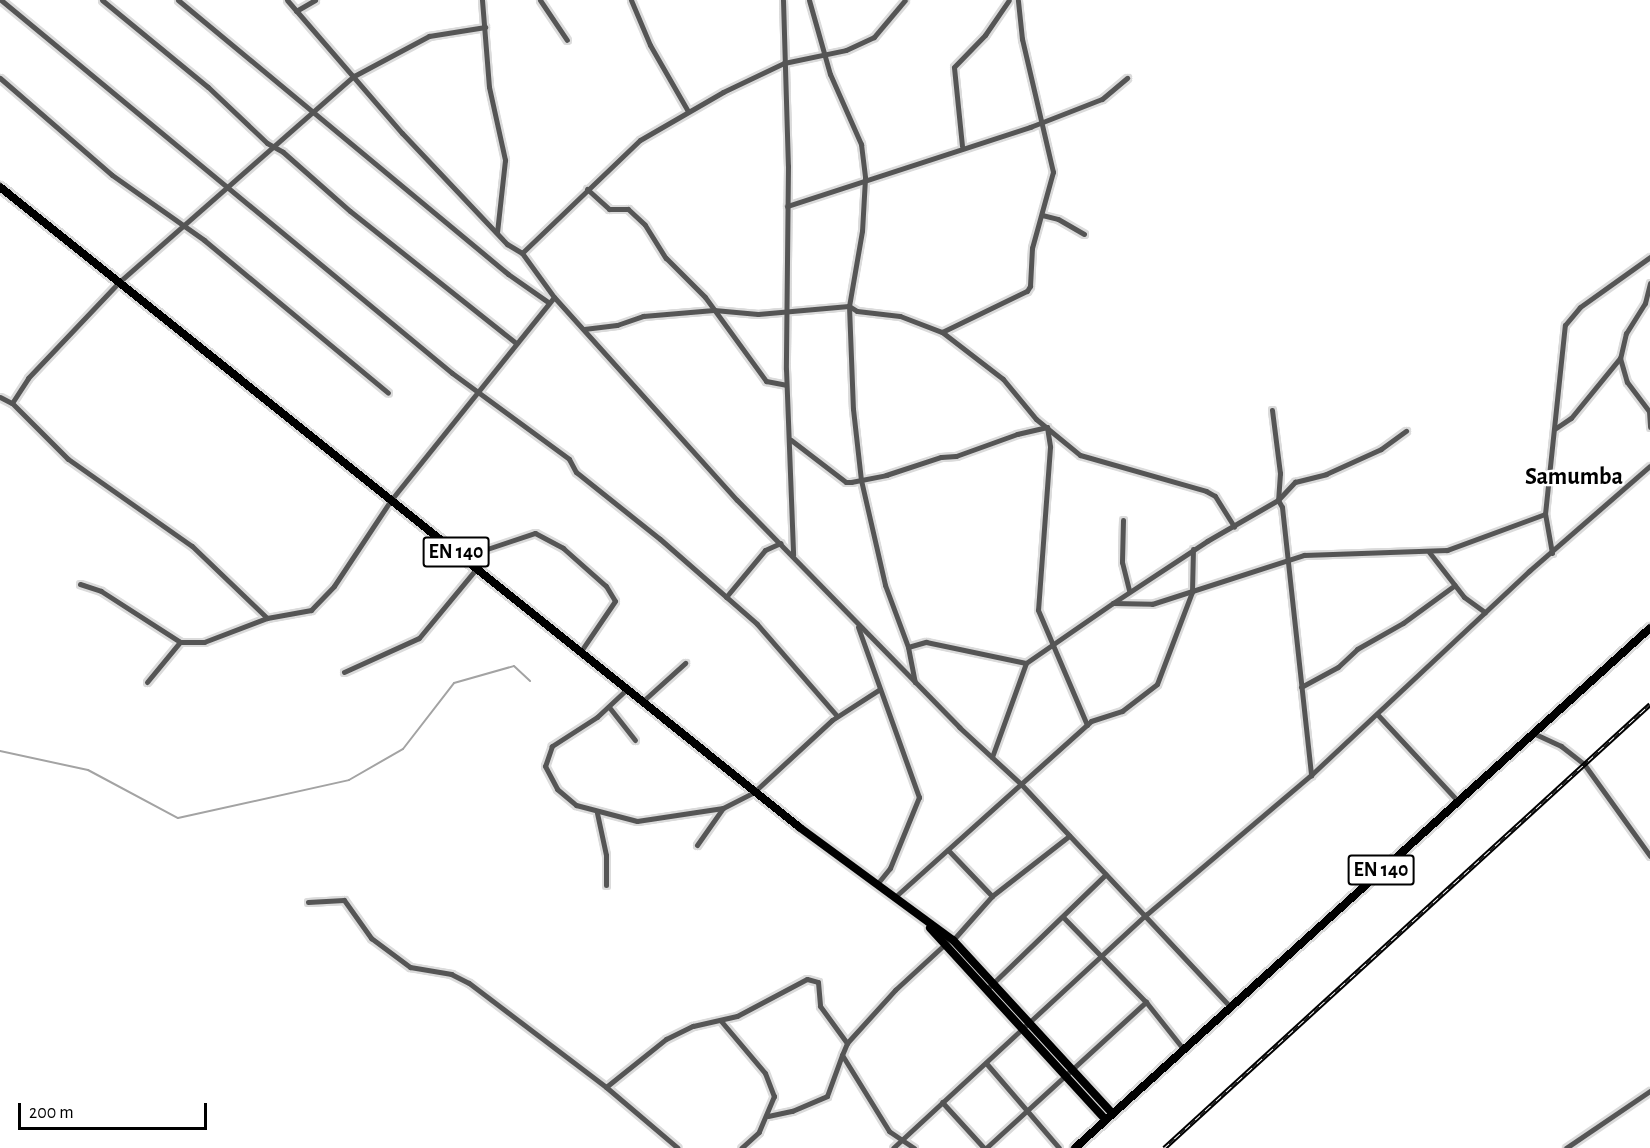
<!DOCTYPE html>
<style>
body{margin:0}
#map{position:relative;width:1650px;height:1148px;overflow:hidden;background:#fff;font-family:"Alegreya Sans",sans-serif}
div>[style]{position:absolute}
.stream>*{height:2px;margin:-1px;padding:0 1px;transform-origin:1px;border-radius:1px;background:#a3a3a3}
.roads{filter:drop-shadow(2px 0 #dbdbdb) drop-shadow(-2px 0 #dbdbdb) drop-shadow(0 2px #dbdbdb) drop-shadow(0 -2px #dbdbdb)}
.minor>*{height:5px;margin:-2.5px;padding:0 2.5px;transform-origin:2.5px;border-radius:2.5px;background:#555}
.primary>*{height:8px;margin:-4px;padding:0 4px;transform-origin:4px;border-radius:4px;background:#000}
.rail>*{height:4.5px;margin-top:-2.25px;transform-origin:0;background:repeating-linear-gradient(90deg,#fff 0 7px,#000 0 14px);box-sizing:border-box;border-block:2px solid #000}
span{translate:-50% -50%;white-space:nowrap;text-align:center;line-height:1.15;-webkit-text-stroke:4.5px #fff;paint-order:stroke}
.shield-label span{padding:2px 4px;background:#fff;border:2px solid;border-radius:4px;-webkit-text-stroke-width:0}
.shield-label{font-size:20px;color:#000;font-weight:700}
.quarter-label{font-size:24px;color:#000;font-weight:700}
.scale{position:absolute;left:18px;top:1103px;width:189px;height:27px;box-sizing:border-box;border:3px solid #000;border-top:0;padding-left:8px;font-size:18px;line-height:21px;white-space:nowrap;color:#000;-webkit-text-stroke:4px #fff;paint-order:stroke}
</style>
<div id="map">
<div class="stream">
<i style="left:0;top:751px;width:90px;rotate:12.2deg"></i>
<i style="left:88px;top:770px;width:102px;rotate:28.1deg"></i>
<i style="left:178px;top:818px;width:175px;rotate:-12.5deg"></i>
<i style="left:349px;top:780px;width:62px;rotate:-29.9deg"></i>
<i style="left:403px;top:749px;width:83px;rotate:-52.3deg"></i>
<i style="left:454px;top:683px;width:62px;rotate:-15.8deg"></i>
<i style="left:514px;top:666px;width:22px;rotate:43deg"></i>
</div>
<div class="roads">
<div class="minor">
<i style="left:1px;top:0;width:585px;rotate:39.59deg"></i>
<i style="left:452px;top:373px;width:145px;rotate:36.3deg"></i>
<i style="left:569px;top:459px;width:15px;rotate:62deg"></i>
<i style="left:576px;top:472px;width:107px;rotate:38.6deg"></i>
<i style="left:660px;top:539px;width:129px;rotate:41.2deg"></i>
<i style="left:757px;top:624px;width:122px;rotate:49deg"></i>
<i style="left:102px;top:0;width:137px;rotate:39.4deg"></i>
<i style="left:208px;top:87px;width:81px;rotate:43.5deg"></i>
<i style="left:267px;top:143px;width:18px;rotate:29deg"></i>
<i style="left:283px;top:152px;width:89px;rotate:41.4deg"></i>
<i style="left:350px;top:211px;width:212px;rotate:38.5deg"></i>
<i style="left:178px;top:0;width:429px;rotate:39.7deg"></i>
<i style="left:508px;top:274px;width:49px;rotate:35deg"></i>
<i style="left:287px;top:0;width:176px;rotate:49.2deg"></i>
<i style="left:402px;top:133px;width:153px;rotate:46.6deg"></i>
<i style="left:507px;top:244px;width:17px;rotate:31deg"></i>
<i style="left:522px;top:253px;width:54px;rotate:54deg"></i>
<i style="left:554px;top:297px;width:273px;rotate:48deg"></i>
<i style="left:737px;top:500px;width:318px;rotate:45.6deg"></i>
<i style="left:959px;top:727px;width:84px;rotate:42.6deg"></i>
<i style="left:1021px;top:784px;width:307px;rotate:46.8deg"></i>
<i style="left:482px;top:0;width:87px;rotate:85.4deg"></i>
<i style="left:489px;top:87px;width:75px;rotate:77.6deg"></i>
<i style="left:505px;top:160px;width:73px;rotate:96.3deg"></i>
<i style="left:540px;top:0;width:48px;rotate:56deg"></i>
<i style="left:631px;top:0;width:49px;rotate:67.1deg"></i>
<i style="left:650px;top:45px;width:76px;rotate:60.1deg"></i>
<i style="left:783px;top:0;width:166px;rotate:88.3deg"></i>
<i style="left:788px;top:166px;width:203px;rotate:90.6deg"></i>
<i style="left:786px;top:369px;width:186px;rotate:87.8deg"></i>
<i style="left:809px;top:0;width:77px;rotate:74.2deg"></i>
<i style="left:830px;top:74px;width:77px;rotate:66.1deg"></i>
<i style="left:861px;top:144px;width:34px;rotate:83deg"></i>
<i style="left:865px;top:178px;width:53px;rotate:93.2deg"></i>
<i style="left:862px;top:231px;width:76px;rotate:99.8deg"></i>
<i style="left:849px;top:306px;width:103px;rotate:87.8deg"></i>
<i style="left:853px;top:409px;width:71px;rotate:83.6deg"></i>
<i style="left:861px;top:480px;width:108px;rotate:77.1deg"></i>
<i style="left:885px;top:585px;width:66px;rotate:69.6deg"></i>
<i style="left:908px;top:647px;width:36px;rotate:79deg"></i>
<i style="left:296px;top:11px;width:22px;rotate:-30deg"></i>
<i style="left:0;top:78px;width:148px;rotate:40.9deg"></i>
<i style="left:112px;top:175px;width:113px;rotate:35.2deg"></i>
<i style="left:204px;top:240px;width:239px;rotate:39.7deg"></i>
<i style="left:962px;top:146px;width:79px;rotate:-95.8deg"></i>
<i style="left:954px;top:67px;width:45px;rotate:-45.9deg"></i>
<i style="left:985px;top:35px;width:42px;rotate:-55.6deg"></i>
<i style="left:587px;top:189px;width:30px;rotate:42deg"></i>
<i style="left:609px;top:209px;width:19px"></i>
<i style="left:628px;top:209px;width:23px;rotate:43deg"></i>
<i style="left:645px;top:225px;width:39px;rotate:58deg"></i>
<i style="left:666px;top:258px;width:55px;rotate:45deg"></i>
<i style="left:705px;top:297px;width:104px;rotate:54deg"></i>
<i style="left:766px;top:381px;width:20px;rotate:11deg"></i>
<i style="left:787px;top:206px;width:256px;rotate:-18deg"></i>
<i style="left:1030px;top:127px;width:77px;rotate:-21.3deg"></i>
<i style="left:1102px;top:99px;width:33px;rotate:-40deg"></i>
<i style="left:1042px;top:215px;width:16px;rotate:14deg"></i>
<i style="left:1058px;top:219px;width:30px;rotate:30deg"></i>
<i style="left:522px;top:253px;width:163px;rotate:-43.8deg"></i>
<i style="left:640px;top:140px;width:96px;rotate:-30deg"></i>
<i style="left:723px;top:92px;width:68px;rotate:-25.4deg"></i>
<i style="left:784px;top:63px;width:63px;rotate:-11.8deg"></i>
<i style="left:846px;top:50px;width:31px;rotate:-25deg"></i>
<i style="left:874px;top:37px;width:48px;rotate:-50deg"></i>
<i style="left:1650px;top:283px;width:21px;rotate:104deg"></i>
<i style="left:1645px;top:303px;width:36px;rotate:122deg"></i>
<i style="left:1626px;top:333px;width:26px;rotate:103deg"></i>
<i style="left:1620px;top:358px;width:25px;rotate:74deg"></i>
<i style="left:1627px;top:382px;width:36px;rotate:53deg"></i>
<i style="left:1649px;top:411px;width:16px;rotate:86deg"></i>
<i style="left:584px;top:329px;width:33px;rotate:-7deg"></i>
<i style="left:617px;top:325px;width:28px;rotate:-19deg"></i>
<i style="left:643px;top:316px;width:71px;rotate:-4.8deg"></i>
<i style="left:714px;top:310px;width:44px;rotate:5.2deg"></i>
<i style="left:758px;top:314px;width:91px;rotate:-5deg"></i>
<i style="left:849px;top:306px;width:9px;rotate:32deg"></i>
<i style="left:857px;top:311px;width:43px;rotate:6.6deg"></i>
<i style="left:900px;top:316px;width:45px;rotate:20.9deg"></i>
<i style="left:942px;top:332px;width:77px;rotate:37.6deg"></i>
<i style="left:1003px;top:379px;width:52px;rotate:50.5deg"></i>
<i style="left:1036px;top:419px;width:57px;rotate:39.3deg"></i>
<i style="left:1080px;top:455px;width:131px;rotate:15.9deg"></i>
<i style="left:1206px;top:491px;width:10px;rotate:29deg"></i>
<i style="left:1215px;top:496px;width:36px;rotate:58deg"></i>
<i style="left:942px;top:332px;width:94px;rotate:-25.8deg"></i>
<i style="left:1027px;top:291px;width:6px;rotate:-59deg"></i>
<i style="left:1030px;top:286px;width:38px;rotate:-87deg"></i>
<i style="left:1032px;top:248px;width:79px;rotate:-74.6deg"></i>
<i style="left:1053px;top:172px;width:137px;rotate:-103.1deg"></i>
<i style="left:1022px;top:39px;width:39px;rotate:-96deg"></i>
<i style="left:0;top:397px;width:13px;rotate:27deg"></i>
<i style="left:12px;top:403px;width:79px;rotate:45deg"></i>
<i style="left:68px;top:459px;width:151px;rotate:35.1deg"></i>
<i style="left:192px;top:546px;width:104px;rotate:43.8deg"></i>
<i style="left:12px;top:403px;width:30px;rotate:-57deg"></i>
<i style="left:28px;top:378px;width:131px;rotate:-46.5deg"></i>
<i style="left:118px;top:283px;width:314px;rotate:-41.3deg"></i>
<i style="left:354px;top:76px;width:85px;rotate:-28.1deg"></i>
<i style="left:429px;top:36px;width:57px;rotate:-9.1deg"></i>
<i style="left:1272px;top:410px;width:64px;rotate:82.8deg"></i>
<i style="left:1280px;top:473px;width:27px;rotate:94deg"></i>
<i style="left:1278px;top:500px;width:8px;rotate:60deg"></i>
<i style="left:1282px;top:507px;width:270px;rotate:83.8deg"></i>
<i style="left:1047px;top:427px;width:20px;rotate:81deg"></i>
<i style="left:1050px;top:447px;width:163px;rotate:94.2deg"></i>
<i style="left:1038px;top:610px;width:125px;rotate:66.9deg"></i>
<i style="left:1556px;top:428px;width:18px;rotate:-34deg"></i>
<i style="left:1571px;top:418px;width:77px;rotate:-50.8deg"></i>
<i style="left:791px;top:440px;width:69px;rotate:37.4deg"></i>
<i style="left:846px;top:482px;width:5px"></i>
<i style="left:851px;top:482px;width:36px;rotate:-11deg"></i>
<i style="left:886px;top:475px;width:58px;rotate:-18.1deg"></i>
<i style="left:941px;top:457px;width:15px;rotate:-4deg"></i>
<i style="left:956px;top:456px;width:65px;rotate:-19.8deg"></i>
<i style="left:1017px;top:434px;width:31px;rotate:-13deg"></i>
<i style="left:1123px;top:520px;width:42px;rotate:91.4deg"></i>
<i style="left:1122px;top:562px;width:30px;rotate:76deg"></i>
<i style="left:455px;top:550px;width:29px"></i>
<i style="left:484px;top:550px;width:54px;rotate:-18.4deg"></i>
<i style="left:535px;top:533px;width:32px;rotate:28deg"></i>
<i style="left:563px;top:548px;width:57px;rotate:41.5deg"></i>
<i style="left:606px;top:586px;width:17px;rotate:59deg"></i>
<i style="left:615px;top:601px;width:60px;rotate:124.2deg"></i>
<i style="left:1429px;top:552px;width:57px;rotate:52.1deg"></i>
<i style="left:1464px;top:597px;width:26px;rotate:36deg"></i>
<i style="left:1552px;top:553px;width:40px;rotate:-100deg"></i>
<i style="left:1545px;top:514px;width:190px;rotate:-84deg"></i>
<i style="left:1565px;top:325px;width:23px;rotate:-50deg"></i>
<i style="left:1580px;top:307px;width:86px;rotate:-35.5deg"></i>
<i style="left:80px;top:584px;width:22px;rotate:18deg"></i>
<i style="left:101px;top:591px;width:94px;rotate:32.8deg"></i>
<i style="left:180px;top:642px;width:24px"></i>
<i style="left:204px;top:642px;width:67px;rotate:-20.9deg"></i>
<i style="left:267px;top:618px;width:45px;rotate:-10.3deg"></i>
<i style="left:311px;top:610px;width:33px;rotate:-46deg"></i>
<i style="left:334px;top:586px;width:103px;rotate:-56.5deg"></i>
<i style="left:391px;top:500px;width:260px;rotate:-51.2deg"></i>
<i style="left:726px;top:597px;width:61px;rotate:-50.3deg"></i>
<i style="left:765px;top:550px;width:17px;rotate:-24deg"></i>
<i style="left:1113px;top:603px;width:113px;rotate:-33.4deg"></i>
<i style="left:1207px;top:541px;width:82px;rotate:-30deg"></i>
<i style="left:1278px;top:500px;width:25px;rotate:-47deg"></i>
<i style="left:1295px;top:482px;width:32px;rotate:-14deg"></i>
<i style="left:1326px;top:474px;width:60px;rotate:-24.4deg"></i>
<i style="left:1381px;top:449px;width:31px;rotate:-36deg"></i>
<i style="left:858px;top:627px;width:181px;rotate:70.3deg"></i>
<i style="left:919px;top:797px;width:77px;rotate:112.2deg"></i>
<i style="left:890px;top:868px;width:19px;rotate:129deg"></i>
<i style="left:908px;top:647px;width:19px;rotate:-16deg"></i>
<i style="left:926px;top:642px;width:102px;rotate:11.9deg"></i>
<i style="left:344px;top:672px;width:82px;rotate:-24.4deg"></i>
<i style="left:419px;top:638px;width:91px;rotate:-50.4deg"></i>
<i style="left:147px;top:682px;width:52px;rotate:-50.5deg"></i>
<i style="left:1301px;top:687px;width:42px;rotate:-28.4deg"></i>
<i style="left:1338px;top:667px;width:26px;rotate:-43deg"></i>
<i style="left:1357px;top:649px;width:53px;rotate:-29.5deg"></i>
<i style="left:1403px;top:623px;width:64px;rotate:-36.2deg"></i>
<i style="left:627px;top:689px;width:41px;rotate:137deg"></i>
<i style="left:597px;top:717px;width:54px;rotate:147.2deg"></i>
<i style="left:552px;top:746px;width:21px;rotate:109deg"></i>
<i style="left:545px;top:766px;width:26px;rotate:62deg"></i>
<i style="left:557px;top:789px;width:25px;rotate:40deg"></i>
<i style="left:576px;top:805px;width:63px;rotate:14.7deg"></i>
<i style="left:637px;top:821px;width:87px;rotate:-8.6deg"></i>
<i style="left:723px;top:808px;width:35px;rotate:-27deg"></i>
<i style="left:754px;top:792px;width:106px;rotate:-42.7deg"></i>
<i style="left:832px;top:720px;width:57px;rotate:-32.9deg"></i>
<i style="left:643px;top:701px;width:57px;rotate:-42.1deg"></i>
<i style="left:609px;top:707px;width:42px;rotate:51.8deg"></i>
<i style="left:1377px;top:714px;width:117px;rotate:47.1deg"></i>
<i style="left:1533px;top:733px;width:31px;rotate:25deg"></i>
<i style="left:1561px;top:746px;width:29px;rotate:38deg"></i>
<i style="left:1584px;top:764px;width:113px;rotate:54.3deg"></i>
<i style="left:992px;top:757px;width:100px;rotate:-70.1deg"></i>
<i style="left:1026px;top:663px;width:106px;rotate:-34.6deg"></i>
<i style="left:1113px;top:603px;width:39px;rotate:1deg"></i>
<i style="left:1152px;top:604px;width:160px;rotate:-17.9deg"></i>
<i style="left:1304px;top:555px;width:143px;rotate:-2deg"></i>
<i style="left:1447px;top:550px;width:104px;rotate:-20.2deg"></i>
<i style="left:597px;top:813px;width:43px;rotate:77.9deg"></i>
<i style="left:606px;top:855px;width:30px;rotate:90deg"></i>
<i style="left:697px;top:845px;width:45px;rotate:-54.9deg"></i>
<i style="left:948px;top:850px;width:64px;rotate:46.3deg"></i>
<i style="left:896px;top:896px;width:262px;rotate:-41.9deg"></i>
<i style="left:1091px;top:721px;width:33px;rotate:-18deg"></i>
<i style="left:1122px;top:711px;width:44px;rotate:-37.6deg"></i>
<i style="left:1157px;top:684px;width:98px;rotate:-69.2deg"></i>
<i style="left:1192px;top:592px;width:43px;rotate:-88.7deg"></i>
<i style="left:308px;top:902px;width:36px;rotate:-3deg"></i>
<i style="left:344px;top:900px;width:47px;rotate:54.6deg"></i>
<i style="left:371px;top:938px;width:49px;rotate:36.6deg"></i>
<i style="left:410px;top:967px;width:42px;rotate:9.7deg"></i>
<i style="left:451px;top:974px;width:20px;rotate:27deg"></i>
<i style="left:469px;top:983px;width:172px;rotate:37.2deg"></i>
<i style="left:606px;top:1087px;width:94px;rotate:40.3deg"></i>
<i style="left:1063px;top:917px;width:119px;rotate:45.7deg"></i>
<i style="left:1146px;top:1002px;width:61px;rotate:51.6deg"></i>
<i style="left:953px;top:940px;width:59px;rotate:-48.4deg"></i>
<i style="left:992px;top:896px;width:98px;rotate:-37.9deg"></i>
<i style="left:987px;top:989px;width:165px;rotate:-44deg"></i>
<i style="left:721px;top:1021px;width:68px;rotate:49.8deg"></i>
<i style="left:765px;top:1073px;width:25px;rotate:69deg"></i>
<i style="left:774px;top:1096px;width:39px;rotate:113deg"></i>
<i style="left:759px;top:1132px;width:24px;rotate:138deg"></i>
<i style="left:986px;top:1063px;width:112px;rotate:49.3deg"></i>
<i style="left:606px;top:1087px;width:77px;rotate:-38.7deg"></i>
<i style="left:666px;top:1039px;width:30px;rotate:-26deg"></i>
<i style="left:693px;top:1026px;width:45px;rotate:-12.8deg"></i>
<i style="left:737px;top:1016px;width:79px;rotate:-27.9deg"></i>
<i style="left:807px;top:979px;width:11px;rotate:15deg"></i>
<i style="left:818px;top:982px;width:24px;rotate:85deg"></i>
<i style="left:820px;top:1006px;width:46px;rotate:53.9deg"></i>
<i style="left:942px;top:1102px;width:62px;rotate:47.6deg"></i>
<i style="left:768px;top:1116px;width:25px;rotate:-12deg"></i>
<i style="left:792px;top:1111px;width:38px;rotate:-23deg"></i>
<i style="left:827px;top:1096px;width:44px;rotate:-69.9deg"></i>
<i style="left:893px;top:1148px;width:345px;rotate:-42.7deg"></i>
<i style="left:1147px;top:914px;width:215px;rotate:-40.3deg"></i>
<i style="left:1311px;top:775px;width:299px;rotate:-43.1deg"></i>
<i style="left:1529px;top:571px;width:160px;rotate:-41deg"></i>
<i style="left:914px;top:1148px;width:30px;rotate:-146deg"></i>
<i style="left:889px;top:1131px;width:89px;rotate:-121.7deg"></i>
<i style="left:842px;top:1055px;width:13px;rotate:-67deg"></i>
<i style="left:847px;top:1043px;width:72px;rotate:-47.8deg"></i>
<i style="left:895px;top:990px;width:68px;rotate:-42.6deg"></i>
<i style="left:986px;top:1148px;width:217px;rotate:-42.4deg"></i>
<i style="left:1566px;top:1148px;width:102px;rotate:-34.2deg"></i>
</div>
<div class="primary">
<i style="left:0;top:187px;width:1024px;rotate:38.69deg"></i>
<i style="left:799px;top:827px;width:191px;rotate:36.3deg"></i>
<i style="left:953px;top:940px;width:236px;rotate:47.4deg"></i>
<i style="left:930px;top:928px;width:260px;rotate:47.5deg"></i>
<i style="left:1075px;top:1148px;width:775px;rotate:-42.12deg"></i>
</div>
</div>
<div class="rail">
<i style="left:1164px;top:1148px;width:658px;rotate:-42.41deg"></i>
</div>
<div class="shield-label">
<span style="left:456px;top:552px">EN 140</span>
<span style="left:1381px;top:870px">EN 140</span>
</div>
<div class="quarter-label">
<span style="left:1574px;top:478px">Samumba</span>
</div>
<div class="scale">200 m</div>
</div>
